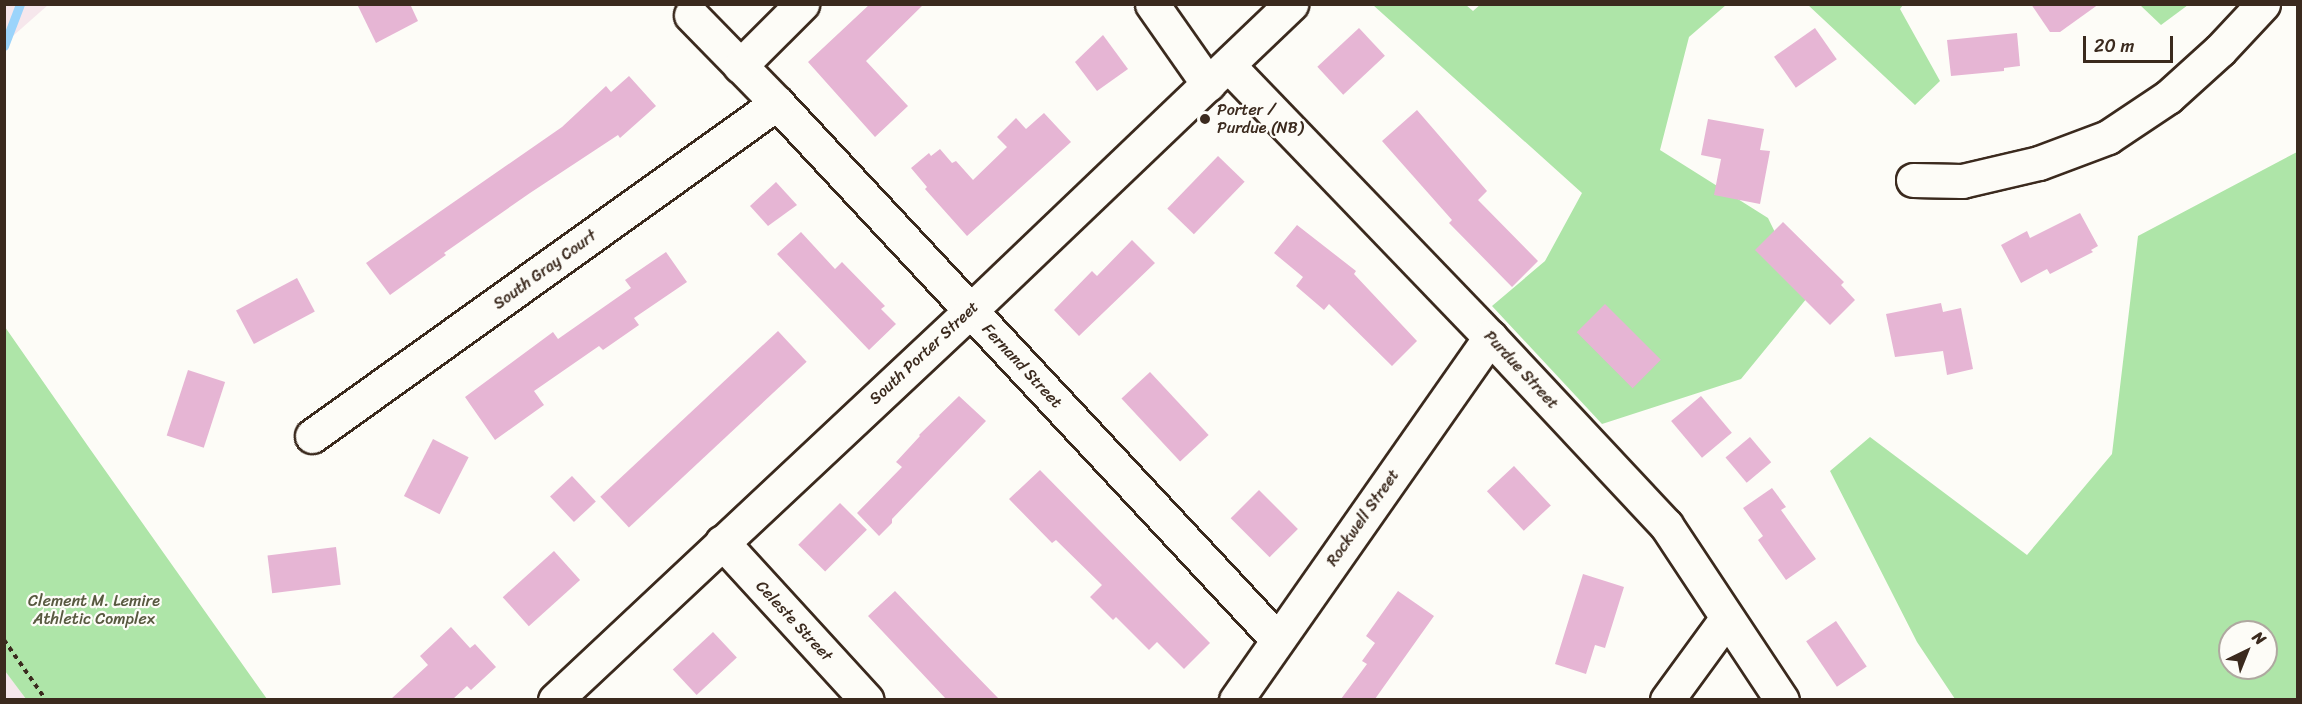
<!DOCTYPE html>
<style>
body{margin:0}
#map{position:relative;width:2302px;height:704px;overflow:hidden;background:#fdfcf7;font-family:Sriracha,sans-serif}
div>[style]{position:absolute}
.built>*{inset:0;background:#f6e7ec}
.green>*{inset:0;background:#aee5a8}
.stream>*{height:9px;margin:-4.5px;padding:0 4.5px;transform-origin:4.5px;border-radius:4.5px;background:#9bd4fb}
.building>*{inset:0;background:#e6b5d4;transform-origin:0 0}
.path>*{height:4px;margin-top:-2px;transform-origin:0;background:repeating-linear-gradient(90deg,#3b2a1e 0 4.5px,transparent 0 9px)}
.roads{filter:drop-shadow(2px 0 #3b2a1e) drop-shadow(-2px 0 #3b2a1e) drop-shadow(0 2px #3b2a1e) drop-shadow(0 -2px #3b2a1e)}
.minor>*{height:33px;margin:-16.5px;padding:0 16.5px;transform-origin:16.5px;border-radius:16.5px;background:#fdfcf7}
.dots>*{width:16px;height:16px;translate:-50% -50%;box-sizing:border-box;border:3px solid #fdfcf7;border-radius:50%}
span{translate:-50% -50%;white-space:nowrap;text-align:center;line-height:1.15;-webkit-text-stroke:4.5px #fdfcf7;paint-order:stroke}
.poi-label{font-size:16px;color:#3b2a1e}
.left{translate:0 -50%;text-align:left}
.street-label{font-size:16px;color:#3b2a1e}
.park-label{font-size:16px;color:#585940}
.frame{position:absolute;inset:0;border:6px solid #3b2a1e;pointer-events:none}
.north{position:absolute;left:2218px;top:620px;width:60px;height:60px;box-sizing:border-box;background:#fdfcf7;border:2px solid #afa8a0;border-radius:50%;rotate:43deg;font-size:16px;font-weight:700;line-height:24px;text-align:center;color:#3b2a1e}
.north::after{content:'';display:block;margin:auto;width:21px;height:27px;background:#3b2a1e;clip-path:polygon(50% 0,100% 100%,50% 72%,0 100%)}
.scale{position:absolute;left:2083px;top:36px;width:90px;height:27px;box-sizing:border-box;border:3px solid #3b2a1e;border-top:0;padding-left:8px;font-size:18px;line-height:21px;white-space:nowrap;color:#3b2a1e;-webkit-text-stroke:4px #fdfcf7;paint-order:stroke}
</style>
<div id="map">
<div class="built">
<i style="clip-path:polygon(5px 4px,48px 4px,48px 5px,5px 43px)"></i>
<i style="clip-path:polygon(4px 671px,5px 671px,26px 699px,5px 699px)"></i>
</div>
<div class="green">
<i style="clip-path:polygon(1481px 4px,1726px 5px,1689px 37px,1660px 150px,1768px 218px,1807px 298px,1741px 379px,1602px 424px,1492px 306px,1545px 261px,1582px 193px,1373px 5px,1466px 5px,1473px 11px)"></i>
<i style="clip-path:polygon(1808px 5px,1903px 5px,1900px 9px,1940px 81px,1915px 105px)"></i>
<i style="clip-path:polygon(2140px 5px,2188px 5px,2161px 25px)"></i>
<i style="clip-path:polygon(evenodd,2297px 152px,2297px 699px,1955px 699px,1917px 642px,1830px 471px,1870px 437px,2027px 555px,2112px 454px,2138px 236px,2297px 152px,2230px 632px,2266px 632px,2266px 668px,2230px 668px,2230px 632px)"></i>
<i style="clip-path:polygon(5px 327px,90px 449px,267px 699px,26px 699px,5px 671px)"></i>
</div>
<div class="stream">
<i style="left:4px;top:46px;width:45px;rotate:-69.1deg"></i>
</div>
<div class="building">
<i style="clip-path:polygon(357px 4px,410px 4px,418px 21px,376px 43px)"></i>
<i style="clip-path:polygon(870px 4px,924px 4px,866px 61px,908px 106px,875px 137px,808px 62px)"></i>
<i style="clip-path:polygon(2031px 4px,2099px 4px,2060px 32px,2050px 32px)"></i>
<i style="left:1359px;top:28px;width:38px;height:57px;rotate:47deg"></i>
<i style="left:1815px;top:28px;width:38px;height:50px;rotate:55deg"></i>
<i style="clip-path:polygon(2017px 33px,2020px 66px,2004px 68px,2004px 71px,1951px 76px,1947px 40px)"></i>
<i style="clip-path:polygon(1103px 35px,1128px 69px,1097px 91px,1075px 62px)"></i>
<i style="clip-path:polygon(629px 76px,656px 106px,620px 138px,618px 135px,530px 193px,444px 253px,446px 255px,390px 295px,366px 263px,562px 127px,606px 86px,611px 92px)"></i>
<i style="clip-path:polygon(1417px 110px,1487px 191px,1478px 200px,1538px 261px,1512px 287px,1449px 223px,1452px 220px,1382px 141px)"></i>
<i style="clip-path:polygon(1044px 113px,1071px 142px,967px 236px,925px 189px,927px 187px,911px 168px,929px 153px,931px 156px,940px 149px,952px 163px,956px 161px,973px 180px,1007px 147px,997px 137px,1016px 118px,1026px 129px)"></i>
<i style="clip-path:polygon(1708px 119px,1764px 129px,1760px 150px,1770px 151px,1760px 204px,1714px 195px,1721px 159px,1701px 155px)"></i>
<i style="left:1218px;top:156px;width:37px;height:73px;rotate:44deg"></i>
<i style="clip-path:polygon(776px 182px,797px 205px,768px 226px,750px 206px)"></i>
<i style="clip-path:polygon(2080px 213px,2098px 246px,2091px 250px,2093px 252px,2050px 274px,2047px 269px,2021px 283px,2001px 245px,2027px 231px,2030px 238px)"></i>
<i style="clip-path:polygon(1783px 222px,1844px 282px,1841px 285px,1855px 300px,1830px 325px,1755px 250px)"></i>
<i style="clip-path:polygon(1297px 225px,1356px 271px,1354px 274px,1417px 341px,1392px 366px,1329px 304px,1324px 310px,1296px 286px,1303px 277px,1274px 253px)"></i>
<i style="clip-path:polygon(801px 232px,835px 269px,842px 262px,885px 306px,881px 309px,896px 324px,869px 350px,777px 254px)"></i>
<i style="clip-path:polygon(1132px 240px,1155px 263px,1079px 336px,1054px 310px,1092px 271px,1097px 276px)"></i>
<i style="clip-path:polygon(666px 252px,687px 282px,634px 318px,639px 325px,603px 350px,599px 346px,534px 391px,544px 405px,495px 440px,465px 397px,553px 332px,558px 339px,631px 288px,625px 280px)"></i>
<i style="left:297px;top:278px;width:38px;height:69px;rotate:62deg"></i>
<i style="clip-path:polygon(1941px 303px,1943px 312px,1961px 308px,1973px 369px,1947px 375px,1943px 351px,1895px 357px,1886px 314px)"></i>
<i style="left:1605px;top:304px;width:79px;height:40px;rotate:45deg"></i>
<i style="left:778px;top:331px;width:42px;height:243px;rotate:47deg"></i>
<i style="left:188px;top:370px;width:39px;height:69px;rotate:18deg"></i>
<i style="left:1150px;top:372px;width:86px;height:39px;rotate:47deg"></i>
<i style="clip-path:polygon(959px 396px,986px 421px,892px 519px,892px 523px,879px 536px,857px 513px,902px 467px,896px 462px,920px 436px,919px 435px)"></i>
<i style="left:1701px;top:396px;width:48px;height:39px;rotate:50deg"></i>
<i style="left:1750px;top:437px;width:33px;height:32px;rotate:50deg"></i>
<i style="left:433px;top:439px;width:40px;height:64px;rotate:27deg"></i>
<i style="left:1514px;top:466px;width:54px;height:37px;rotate:47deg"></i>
<i style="clip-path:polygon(1040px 470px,1210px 643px,1184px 669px,1157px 642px,1149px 650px,1116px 617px,1113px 620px,1090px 597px,1102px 585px,1056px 540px,1052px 543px,1009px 499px)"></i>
<i style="left:572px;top:476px;width:35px;height:30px;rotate:47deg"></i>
<i style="clip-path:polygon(1772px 488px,1786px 507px,1781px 510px,1816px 559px,1786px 580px,1758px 540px,1763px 536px,1743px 508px)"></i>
<i style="left:1259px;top:490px;width:55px;height:40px;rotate:45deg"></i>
<i style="left:840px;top:503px;width:38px;height:59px;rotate:45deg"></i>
<i style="left:336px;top:547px;width:38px;height:69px;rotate:83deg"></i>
<i style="left:554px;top:551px;width:39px;height:69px;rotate:48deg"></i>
<i style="clip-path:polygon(1583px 574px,1624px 587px,1605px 648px,1595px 645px,1586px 674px,1555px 664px)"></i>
<i style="clip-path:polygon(895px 591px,960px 659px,999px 699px,946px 699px,868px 616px)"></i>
<i style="clip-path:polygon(1398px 591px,1434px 616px,1375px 699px,1341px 699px,1367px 664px,1362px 661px,1375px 643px,1366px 636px)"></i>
<i style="left:1836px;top:621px;width:55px;height:36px;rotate:56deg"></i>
<i style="clip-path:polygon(451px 627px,470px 648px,475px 644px,496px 667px,471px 690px,467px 686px,453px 699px,391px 699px,428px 665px,420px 656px)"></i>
<i style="left:713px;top:632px;width:35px;height:55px;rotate:47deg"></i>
</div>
<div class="path">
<i style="left:4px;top:640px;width:73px;rotate:55deg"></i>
</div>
<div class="roads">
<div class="minor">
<i style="left:1152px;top:4px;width:98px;rotate:55deg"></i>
<i style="left:691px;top:15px;width:123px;rotate:45.7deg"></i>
<i style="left:777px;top:103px;width:734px;rotate:46.99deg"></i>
<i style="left:1228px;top:65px;width:378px;rotate:46.1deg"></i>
<i style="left:1490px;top:337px;width:258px;rotate:46.9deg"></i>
<i style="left:1666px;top:525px;width:210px;rotate:56.5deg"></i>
<i style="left:740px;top:66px;width:88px;rotate:-45deg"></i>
<i style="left:1913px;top:180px;width:49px;rotate:1.2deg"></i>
<i style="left:1962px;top:181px;width:79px;rotate:-13.2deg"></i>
<i style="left:2039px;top:163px;width:74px;rotate:-20.6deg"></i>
<i style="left:2108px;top:137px;width:72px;rotate:-33.7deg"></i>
<i style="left:2168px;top:97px;width:70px;rotate:-42.1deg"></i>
<i style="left:2220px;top:50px;width:63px;rotate:-46.9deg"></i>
<i style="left:312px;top:436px;width:572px;rotate:-35.61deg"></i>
<i style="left:722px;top:542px;width:214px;rotate:47.5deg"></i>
<i style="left:555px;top:700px;width:570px;rotate:-43.15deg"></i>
<i style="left:971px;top:310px;width:443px;rotate:-43.7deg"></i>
<i style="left:1236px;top:700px;width:443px;rotate:-55deg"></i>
<i style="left:1667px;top:700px;width:100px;rotate:-53.9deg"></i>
</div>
</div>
<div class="dots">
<i style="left:1205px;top:119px;background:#3b2a1e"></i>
</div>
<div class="poi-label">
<span class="left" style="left:1217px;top:119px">Porter /<br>Purdue (NB)</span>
</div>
<div class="street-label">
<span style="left:545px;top:270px;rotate:-36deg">South Gray Court</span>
<span style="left:924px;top:353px;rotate:-43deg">South Porter Street</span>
<span style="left:1022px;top:366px;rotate:47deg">Fernand Street</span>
<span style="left:1521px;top:370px;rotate:47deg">Purdue Street</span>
<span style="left:1363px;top:518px;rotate:-55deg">Rockwell Street</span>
<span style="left:794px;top:621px;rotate:47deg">Celeste Street</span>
</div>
<div class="park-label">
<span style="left:94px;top:610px">Clement M. Lemire<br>Athletic Complex</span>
</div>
<div class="frame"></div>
<div class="north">N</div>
<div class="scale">20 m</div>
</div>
